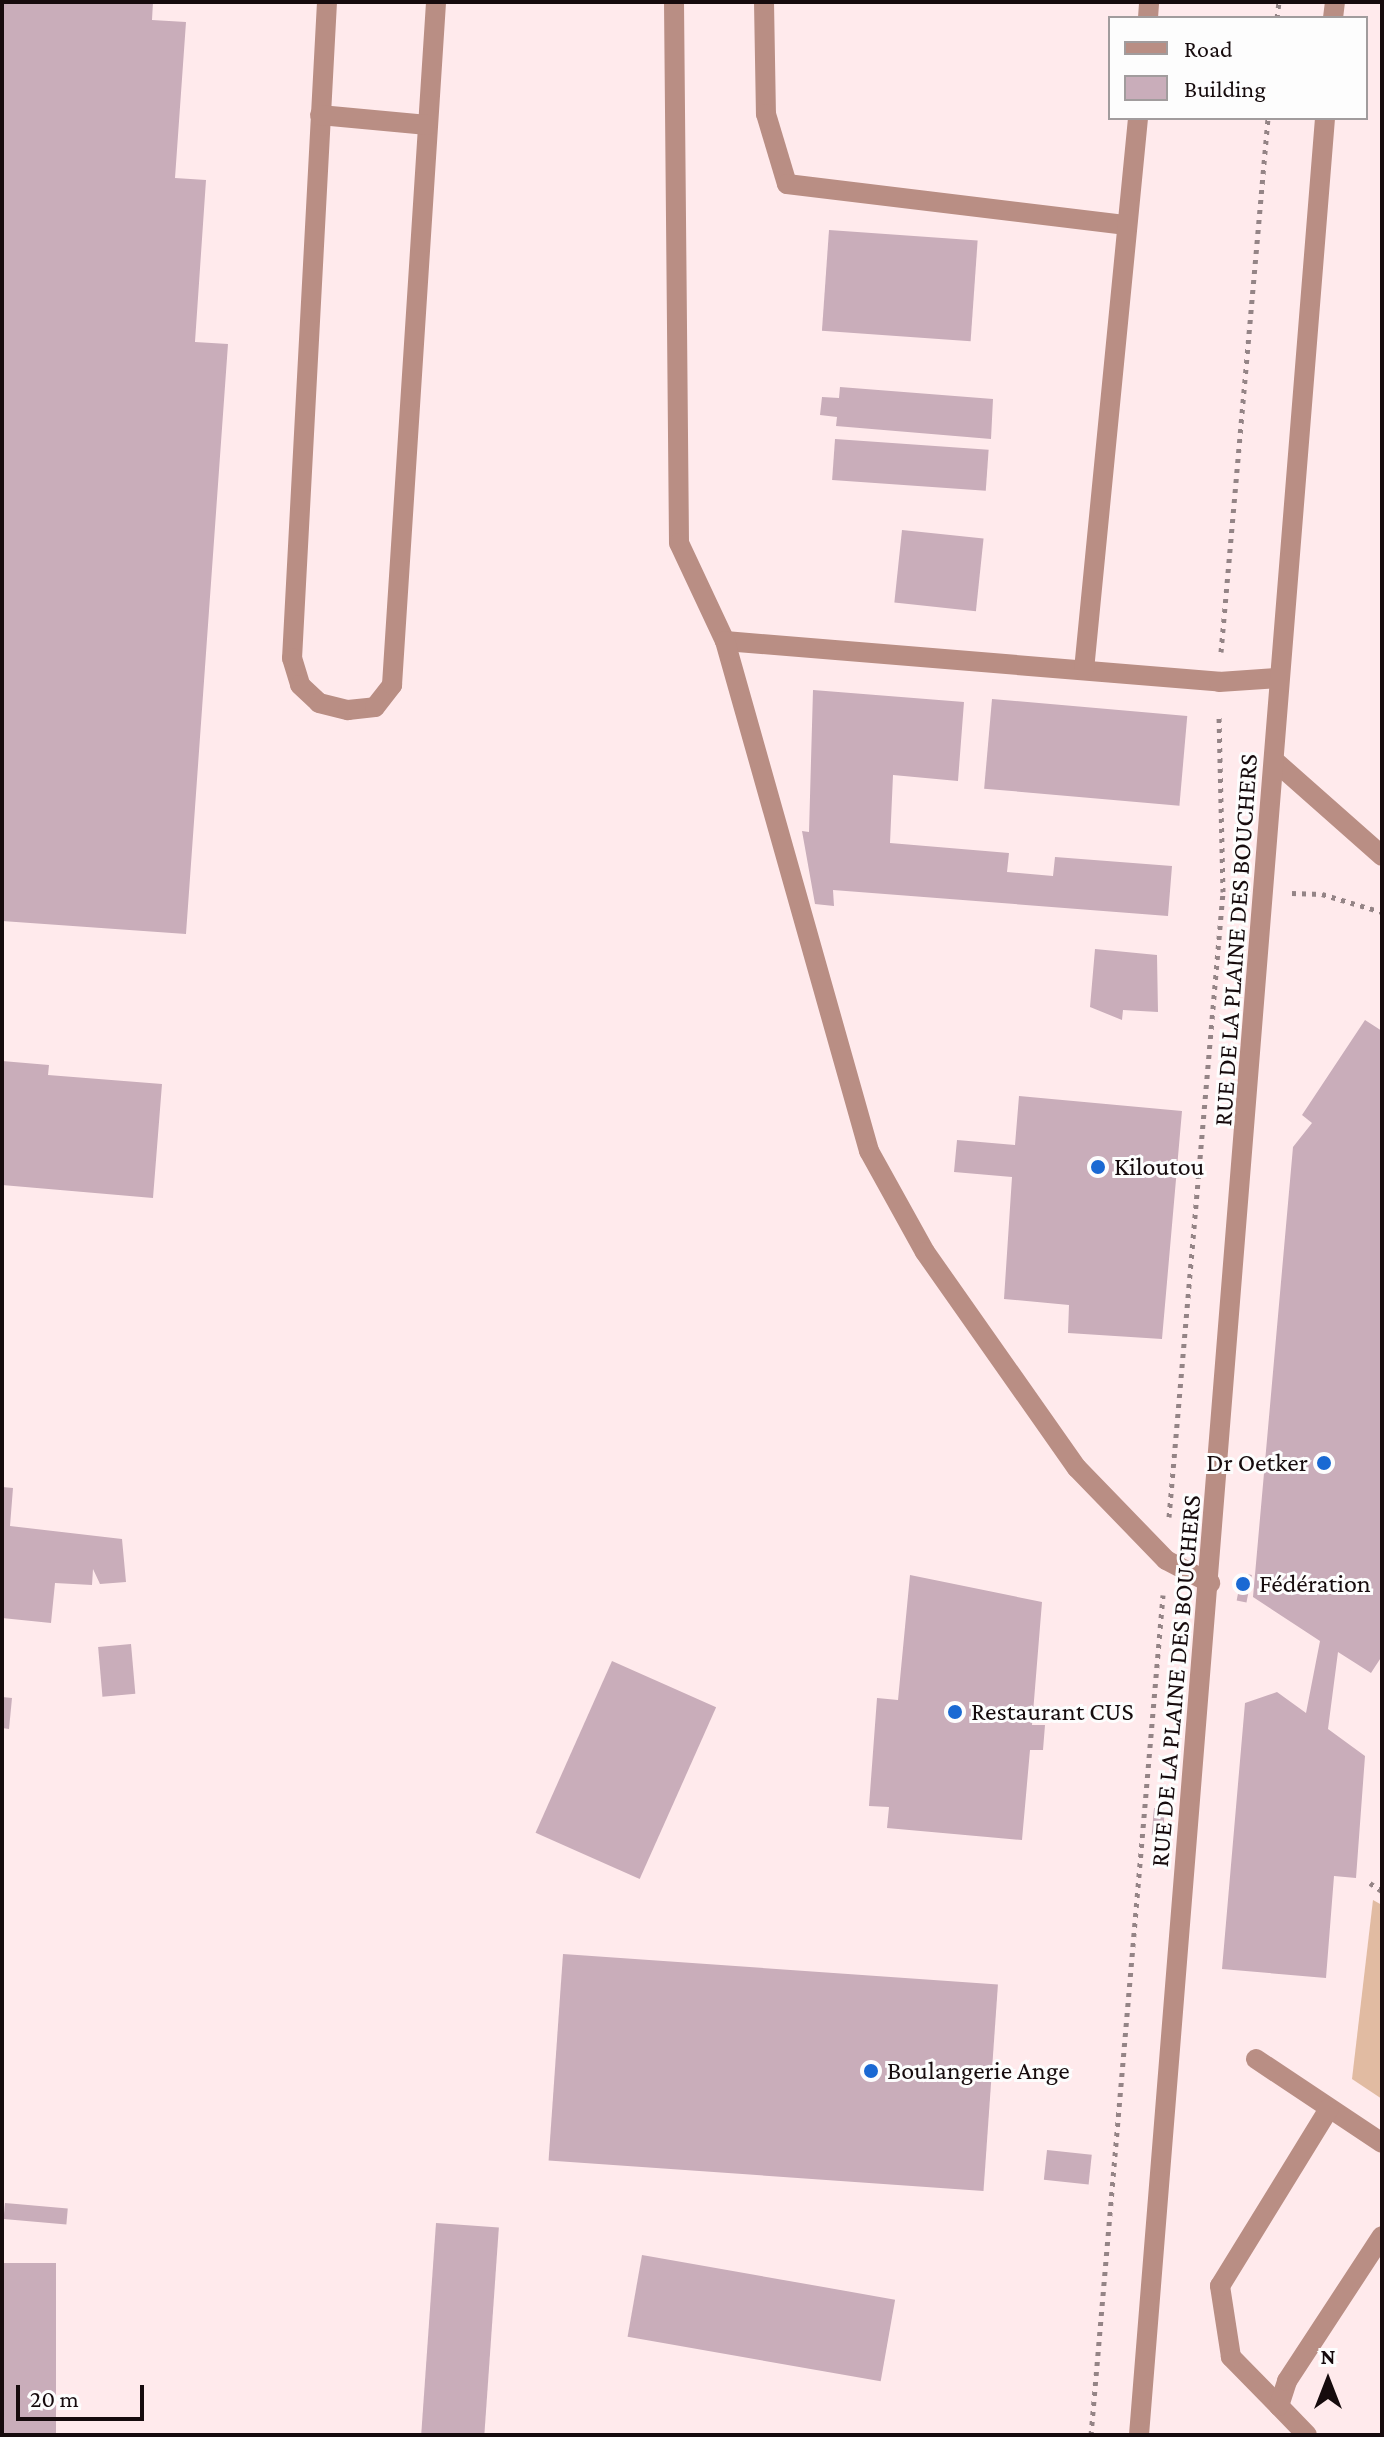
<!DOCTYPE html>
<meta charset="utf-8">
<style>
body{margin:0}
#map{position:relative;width:1384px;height:2437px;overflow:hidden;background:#ffeaec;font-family:"Crimson Pro",serif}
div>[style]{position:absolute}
.green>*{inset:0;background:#e1bba2}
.building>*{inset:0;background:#c9adba;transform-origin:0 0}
.path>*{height:5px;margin-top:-2.5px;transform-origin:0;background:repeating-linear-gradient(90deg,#948486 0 4px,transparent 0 10px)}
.minor>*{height:20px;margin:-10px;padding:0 10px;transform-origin:10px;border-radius:10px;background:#b98e84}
.dots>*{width:22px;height:22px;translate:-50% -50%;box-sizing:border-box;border:4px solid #fdfdfd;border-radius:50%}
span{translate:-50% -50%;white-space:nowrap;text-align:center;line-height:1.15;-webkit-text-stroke:6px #fdfdfd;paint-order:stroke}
.street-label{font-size:26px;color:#160b0d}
.poi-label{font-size:26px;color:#160b0d}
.left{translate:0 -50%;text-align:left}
.right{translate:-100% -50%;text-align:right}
.frame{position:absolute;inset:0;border:4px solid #160b0d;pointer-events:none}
.legend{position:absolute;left:1108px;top:16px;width:260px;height:104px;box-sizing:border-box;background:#fdfdfd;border:2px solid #a19c9d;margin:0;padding:10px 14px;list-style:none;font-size:24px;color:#160b0d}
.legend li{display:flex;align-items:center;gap:16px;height:40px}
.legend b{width:40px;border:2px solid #a19c9d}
.north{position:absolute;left:1288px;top:2341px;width:80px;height:80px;-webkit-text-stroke:6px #fdfdfd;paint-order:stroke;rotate:0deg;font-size:22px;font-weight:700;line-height:32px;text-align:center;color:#160b0d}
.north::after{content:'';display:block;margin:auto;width:28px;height:36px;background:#160b0d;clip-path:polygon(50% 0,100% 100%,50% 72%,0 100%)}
.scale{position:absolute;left:16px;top:2385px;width:128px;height:36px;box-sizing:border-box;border:4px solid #160b0d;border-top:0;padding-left:10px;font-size:24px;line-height:28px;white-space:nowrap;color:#160b0d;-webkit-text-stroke:6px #fdfdfd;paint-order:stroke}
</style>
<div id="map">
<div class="green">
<i style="clip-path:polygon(1373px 1900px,1382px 1905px,1382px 2099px,1352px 2079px)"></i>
</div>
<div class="building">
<i style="clip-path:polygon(2px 2px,153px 2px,152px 20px,186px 22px,175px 178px,206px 180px,195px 342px,228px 344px,186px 934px,2px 921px)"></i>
<i style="left:829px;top:230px;width:149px;height:101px;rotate:4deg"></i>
<i style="clip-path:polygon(840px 387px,993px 399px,991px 439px,836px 426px,837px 417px,820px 415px,822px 397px,839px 398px)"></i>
<i style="left:835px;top:439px;width:154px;height:41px;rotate:4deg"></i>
<i style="left:902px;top:530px;width:82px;height:73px;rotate:6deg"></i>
<i style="clip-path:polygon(813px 690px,964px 702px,958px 781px,893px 775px,890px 843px,1009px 853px,1007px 872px,1053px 876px,1055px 857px,1172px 866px,1168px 916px,833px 890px,834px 906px,815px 904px,802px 831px,809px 832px)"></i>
<i style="left:992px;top:699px;width:196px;height:90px;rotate:5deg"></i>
<i style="clip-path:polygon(1095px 949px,1157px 955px,1158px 1012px,1123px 1010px,1122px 1020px,1090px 1007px)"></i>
<i style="clip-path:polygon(1365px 1020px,1382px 1031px,1382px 1656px,1371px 1673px,1338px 1652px,1328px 1729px,1365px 1756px,1356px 1878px,1334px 1876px,1326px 1978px,1222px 1969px,1245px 1703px,1277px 1692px,1306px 1713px,1320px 1641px,1253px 1597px,1293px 1147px,1312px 1123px,1302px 1115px)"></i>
<i style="clip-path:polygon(2px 1061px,49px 1065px,48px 1075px,162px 1084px,153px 1198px,2px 1185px)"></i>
<i style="clip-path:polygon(1019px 1096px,1182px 1111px,1162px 1339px,1068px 1333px,1069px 1305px,1004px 1299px,1012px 1177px,954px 1172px,957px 1140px,1015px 1145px)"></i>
<i style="clip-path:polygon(2px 1487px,13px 1488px,10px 1526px,122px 1539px,126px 1582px,100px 1584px,93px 1569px,92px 1585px,55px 1583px,51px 1623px,2px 1618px)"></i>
<i style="left:1242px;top:1573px;width:10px;height:28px;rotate:11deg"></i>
<i style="clip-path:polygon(910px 1575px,1042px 1602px,1032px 1725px,1045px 1725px,1043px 1750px,1030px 1750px,1022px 1840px,887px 1828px,889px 1807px,869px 1806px,877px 1698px,898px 1700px)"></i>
<i style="left:131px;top:1644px;width:50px;height:33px;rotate:85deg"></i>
<i style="left:612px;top:1661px;width:114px;height:188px;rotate:24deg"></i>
<i style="clip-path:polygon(2px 1697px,12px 1698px,9px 1729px,2px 1728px)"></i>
<i style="left:1154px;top:1808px;width:11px;height:27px;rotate:5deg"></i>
<i style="left:563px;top:1954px;width:436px;height:207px;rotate:4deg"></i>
<i style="left:1047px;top:2150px;width:45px;height:30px;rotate:6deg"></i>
<i style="left:5px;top:2203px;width:63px;height:16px;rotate:5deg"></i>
<i style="left:436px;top:2223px;width:63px;height:213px;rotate:4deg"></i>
<i style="left:642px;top:2255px;width:257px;height:83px;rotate:10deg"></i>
<i style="left:2px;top:2263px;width:54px;height:172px"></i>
</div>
<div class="path">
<i style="left:1277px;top:18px;width:16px;rotate:-83deg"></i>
<i style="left:1221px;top:652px;width:536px;rotate:-84.97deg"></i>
<i style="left:1292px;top:893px;width:30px;rotate:2deg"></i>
<i style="left:1322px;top:894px;width:63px;rotate:16.7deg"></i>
<i style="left:1169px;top:1517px;width:627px;rotate:-85.06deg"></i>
<i style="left:1223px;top:892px;width:178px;rotate:-91.3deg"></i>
<i style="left:1370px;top:1883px;width:14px;rotate:34deg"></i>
<i style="left:1091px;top:2435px;width:843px;rotate:-85.1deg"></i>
</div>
<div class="minor">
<i style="left:327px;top:2px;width:657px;rotate:93.05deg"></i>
<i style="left:292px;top:658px;width:28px;rotate:73deg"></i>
<i style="left:300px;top:685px;width:26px;rotate:43deg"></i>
<i style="left:319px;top:703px;width:30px;rotate:14deg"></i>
<i style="left:348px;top:710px;width:27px;rotate:-6deg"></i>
<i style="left:375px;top:707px;width:28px;rotate:-52deg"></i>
<i style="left:392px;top:685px;width:684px;rotate:-86.31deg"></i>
<i style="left:674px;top:2px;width:541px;rotate:89.47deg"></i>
<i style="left:679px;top:543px;width:108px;rotate:64.9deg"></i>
<i style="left:725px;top:641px;width:496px;rotate:4.7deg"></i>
<i style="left:1219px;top:682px;width:58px;rotate:-3.9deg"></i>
<i style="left:764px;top:2px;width:112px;rotate:89deg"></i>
<i style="left:766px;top:114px;width:73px;rotate:73.3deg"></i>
<i style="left:787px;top:184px;width:342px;rotate:6.9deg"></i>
<i style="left:1148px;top:18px;width:16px;rotate:-86deg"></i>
<i style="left:1333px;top:18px;width:16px;rotate:-83deg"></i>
<i style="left:320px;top:115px;width:108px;rotate:5.3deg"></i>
<i style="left:725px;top:641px;width:530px;rotate:74.23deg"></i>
<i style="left:869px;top:1151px;width:115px;rotate:61deg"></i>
<i style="left:925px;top:1252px;width:264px;rotate:54.9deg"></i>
<i style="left:1077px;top:1468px;width:128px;rotate:45.9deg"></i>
<i style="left:1166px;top:1560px;width:50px;rotate:27.6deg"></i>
<i style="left:1084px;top:670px;width:555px;rotate:-84.41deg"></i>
<i style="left:1277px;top:763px;width:140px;rotate:41.5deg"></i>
<i style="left:1256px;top:2059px;width:151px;rotate:33.7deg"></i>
<i style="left:1279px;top:2406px;width:69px;rotate:-134.4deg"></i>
<i style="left:1231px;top:2357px;width:72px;rotate:-98.8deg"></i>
<i style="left:1220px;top:2286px;width:208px;rotate:-58.4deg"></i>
<i style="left:1139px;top:2435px;width:2324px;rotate:-85.41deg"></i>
<i style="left:1307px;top:2435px;width:40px;rotate:-134deg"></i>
<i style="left:1279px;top:2406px;width:26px;rotate:-72deg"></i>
<i style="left:1287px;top:2381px;width:173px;rotate:-56.8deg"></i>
</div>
<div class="dots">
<i style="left:1098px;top:1167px;background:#1a69d3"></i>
<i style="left:1324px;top:1463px;background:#1a69d3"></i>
<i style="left:1243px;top:1584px;background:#1a69d3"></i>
<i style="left:955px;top:1712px;background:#1a69d3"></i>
<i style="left:871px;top:2071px;background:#1a69d3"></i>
</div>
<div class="street-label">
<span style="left:1236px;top:940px;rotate:-86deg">RUE DE LA PLAINE DES BOUCHERS</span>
<span style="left:1176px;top:1681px;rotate:-85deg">RUE DE LA PLAINE DES BOUCHERS</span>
</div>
<div class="poi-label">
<span class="left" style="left:1114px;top:1167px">Kiloutou</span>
<span class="right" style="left:1308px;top:1463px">Dr Oetker</span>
<span class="left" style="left:1259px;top:1584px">Fédération</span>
<span class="left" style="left:971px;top:1712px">Restaurant CUS</span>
<span class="left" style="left:887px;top:2071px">Boulangerie Ange</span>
</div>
<div class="frame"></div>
<ul class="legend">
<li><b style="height:10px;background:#b98e84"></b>Road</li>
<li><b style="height:22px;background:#c9adba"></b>Building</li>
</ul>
<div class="north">N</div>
<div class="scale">20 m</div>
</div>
